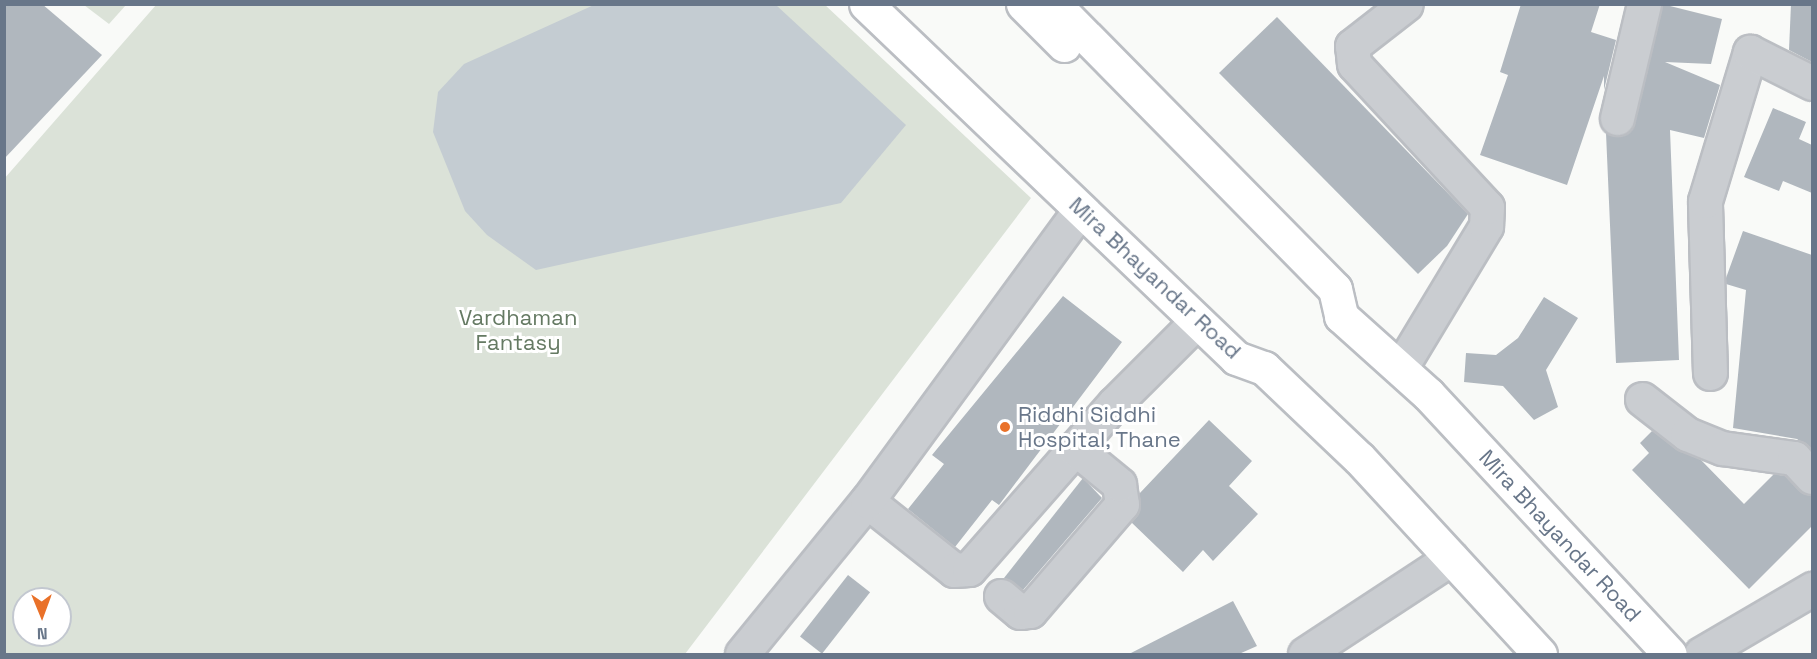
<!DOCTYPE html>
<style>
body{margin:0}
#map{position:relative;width:1817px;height:659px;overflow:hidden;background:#f9faf8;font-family:"Space Grotesk",sans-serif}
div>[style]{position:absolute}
.green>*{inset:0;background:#dbe2d8}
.water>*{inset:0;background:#c4ccd2}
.building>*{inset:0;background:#b0b7be;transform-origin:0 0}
.roads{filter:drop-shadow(2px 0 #bbbec3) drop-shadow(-2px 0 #bbbec3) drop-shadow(0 2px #bbbec3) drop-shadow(0 -2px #bbbec3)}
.street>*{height:33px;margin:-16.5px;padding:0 16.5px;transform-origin:16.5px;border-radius:16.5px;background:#cacdd1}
.primary>*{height:33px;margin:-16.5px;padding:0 16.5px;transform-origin:16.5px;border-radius:16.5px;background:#fff}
.dots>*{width:16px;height:16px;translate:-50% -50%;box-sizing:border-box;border:3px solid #fff;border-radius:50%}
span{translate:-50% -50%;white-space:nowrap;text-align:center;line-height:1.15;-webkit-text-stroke:6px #fff;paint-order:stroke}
.street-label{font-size:22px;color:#687689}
.park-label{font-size:22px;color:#657a63}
.poi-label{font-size:22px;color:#687689}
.left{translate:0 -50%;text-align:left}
.frame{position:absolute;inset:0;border:6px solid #687689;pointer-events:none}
.north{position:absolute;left:12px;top:587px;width:60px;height:60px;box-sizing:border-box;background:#fff;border:2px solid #c3c8d0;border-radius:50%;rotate:179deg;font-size:16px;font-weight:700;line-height:24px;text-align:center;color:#687689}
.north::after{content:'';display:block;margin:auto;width:21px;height:27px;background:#e97129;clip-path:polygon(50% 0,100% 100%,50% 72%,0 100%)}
</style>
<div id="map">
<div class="green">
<i style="clip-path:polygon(evenodd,824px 4px,1031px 198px,685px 654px,5px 654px,4px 179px,156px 5px,824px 4px,24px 599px,60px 599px,60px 635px,24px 635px,24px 599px)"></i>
<i style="clip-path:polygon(84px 5px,126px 5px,109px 24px)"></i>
</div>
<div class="water">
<i style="clip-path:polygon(596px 4px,776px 5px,906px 125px,841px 203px,536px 270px,487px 235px,465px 211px,433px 132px,438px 92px,464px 64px)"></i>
</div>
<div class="building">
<i style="clip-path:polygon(4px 4px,42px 4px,102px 55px,4px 159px)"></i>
<i style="clip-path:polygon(1521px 4px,1600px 4px,1591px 32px,1616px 40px,1604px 90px,1604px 76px,1567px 185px,1480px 155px,1508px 75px,1500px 72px)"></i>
<i style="clip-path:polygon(1662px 4px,1722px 19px,1711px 64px,1665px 62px,1720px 85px,1704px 138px,1670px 130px,1679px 360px,1616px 363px,1606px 133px,1623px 136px,1635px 123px)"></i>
<i style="clip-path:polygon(1791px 4px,1812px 4px,1812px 62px,1789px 50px)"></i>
<i style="clip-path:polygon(1277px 17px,1468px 214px,1447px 246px,1418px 274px,1219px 73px)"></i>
<i style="clip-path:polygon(1773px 108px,1806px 122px,1799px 139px,1812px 145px,1812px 193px,1783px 181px,1779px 191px,1744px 177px)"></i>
<i style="clip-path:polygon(1743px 231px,1812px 255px,1812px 450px,1797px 439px,1733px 428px,1746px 290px,1726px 284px,1726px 278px)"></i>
<i style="clip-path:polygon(1063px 296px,1122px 342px,999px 505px,992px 500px,955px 547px,908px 509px,944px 464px,932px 455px)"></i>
<i style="clip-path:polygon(1544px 297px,1578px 318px,1546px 370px,1558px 407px,1534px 420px,1503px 386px,1464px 382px,1466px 353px,1496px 355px,1518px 338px)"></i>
<i style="clip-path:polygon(1209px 420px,1252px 461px,1229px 486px,1258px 514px,1213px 561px,1203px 550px,1183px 572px,1131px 522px,1140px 509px,1139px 494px)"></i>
<i style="clip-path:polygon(1652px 431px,1701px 460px,1744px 504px,1774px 474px,1785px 476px,1812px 497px,1812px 526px,1749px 589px,1632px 470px,1649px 453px,1640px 443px)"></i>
<i style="clip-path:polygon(1083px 478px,1102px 498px,1023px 590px,1004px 578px)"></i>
<i style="left:848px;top:575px;width:28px;height:78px;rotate:38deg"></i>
<i style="clip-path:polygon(1233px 601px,1257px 646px,1239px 654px,1129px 654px)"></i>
</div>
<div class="roads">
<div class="street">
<i style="left:1617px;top:118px;width:117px;rotate:-76.7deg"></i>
<i style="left:1401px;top:367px;width:165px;rotate:-58.9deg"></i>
<i style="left:1486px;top:226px;width:19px;rotate:-87deg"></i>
<i style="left:1487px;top:207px;width:195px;rotate:-132.9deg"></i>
<i style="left:1354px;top:64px;width:18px;rotate:-96deg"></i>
<i style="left:1352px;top:46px;width:68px;rotate:-37.9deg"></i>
<i style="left:1710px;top:373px;width:172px;rotate:-91.7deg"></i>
<i style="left:1705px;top:201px;width:156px;rotate:-73.2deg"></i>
<i style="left:1750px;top:52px;width:69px;rotate:26.6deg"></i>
<i style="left:1642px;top:399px;width:57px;rotate:37.9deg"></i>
<i style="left:1687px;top:434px;width:38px;rotate:22deg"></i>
<i style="left:1722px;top:448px;width:73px;rotate:7.9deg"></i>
<i style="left:1794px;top:458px;width:26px;rotate:47deg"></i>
<i style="left:867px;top:501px;width:111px;rotate:38.4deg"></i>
<i style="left:954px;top:570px;width:15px;rotate:-4deg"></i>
<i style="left:969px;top:569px;width:221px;rotate:-48.7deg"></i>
<i style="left:1115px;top:403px;width:116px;rotate:-45deg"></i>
<i style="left:1001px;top:596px;width:25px;rotate:40deg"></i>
<i style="left:1020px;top:612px;width:10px;rotate:-6deg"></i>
<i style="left:1030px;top:611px;width:141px;rotate:-49.3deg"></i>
<i style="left:1122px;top:504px;width:20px;rotate:-99deg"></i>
<i style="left:1119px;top:484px;width:57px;rotate:-140.7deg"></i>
<i style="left:742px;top:654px;width:198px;rotate:-50.8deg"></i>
<i style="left:867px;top:501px;width:361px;rotate:-53.8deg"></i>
<i style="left:1305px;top:654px;width:175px;rotate:-33.3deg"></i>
<i style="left:1701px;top:654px;width:129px;rotate:-30.4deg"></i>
</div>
<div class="primary">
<i style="left:866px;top:4px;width:512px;rotate:43.73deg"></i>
<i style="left:1236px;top:358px;width:30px;rotate:20deg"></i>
<i style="left:1264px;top:368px;width:131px;rotate:43.5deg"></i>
<i style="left:1359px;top:458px;width:267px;rotate:47.3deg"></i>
<i style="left:1023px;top:4px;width:58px;rotate:45deg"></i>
<i style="left:1054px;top:4px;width:400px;rotate:45.4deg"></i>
<i style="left:1335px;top:289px;width:28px;rotate:77deg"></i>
<i style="left:1341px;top:316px;width:117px;rotate:41.9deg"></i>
<i style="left:1428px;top:394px;width:355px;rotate:47.1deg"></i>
</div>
</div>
<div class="dots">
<i style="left:1005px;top:427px;background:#e97129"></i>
</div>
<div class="street-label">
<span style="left:1155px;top:278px;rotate:43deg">Mira Bhayandar Road</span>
<span style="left:1560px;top:536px;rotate:47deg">Mira Bhayandar Road</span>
</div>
<div class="park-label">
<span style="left:518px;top:330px">Vardhaman<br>Fantasy</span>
</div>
<div class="poi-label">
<span class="left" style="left:1018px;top:427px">Riddhi Siddhi<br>Hospital, Thane</span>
</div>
<div class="frame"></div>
<div class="north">N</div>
</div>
